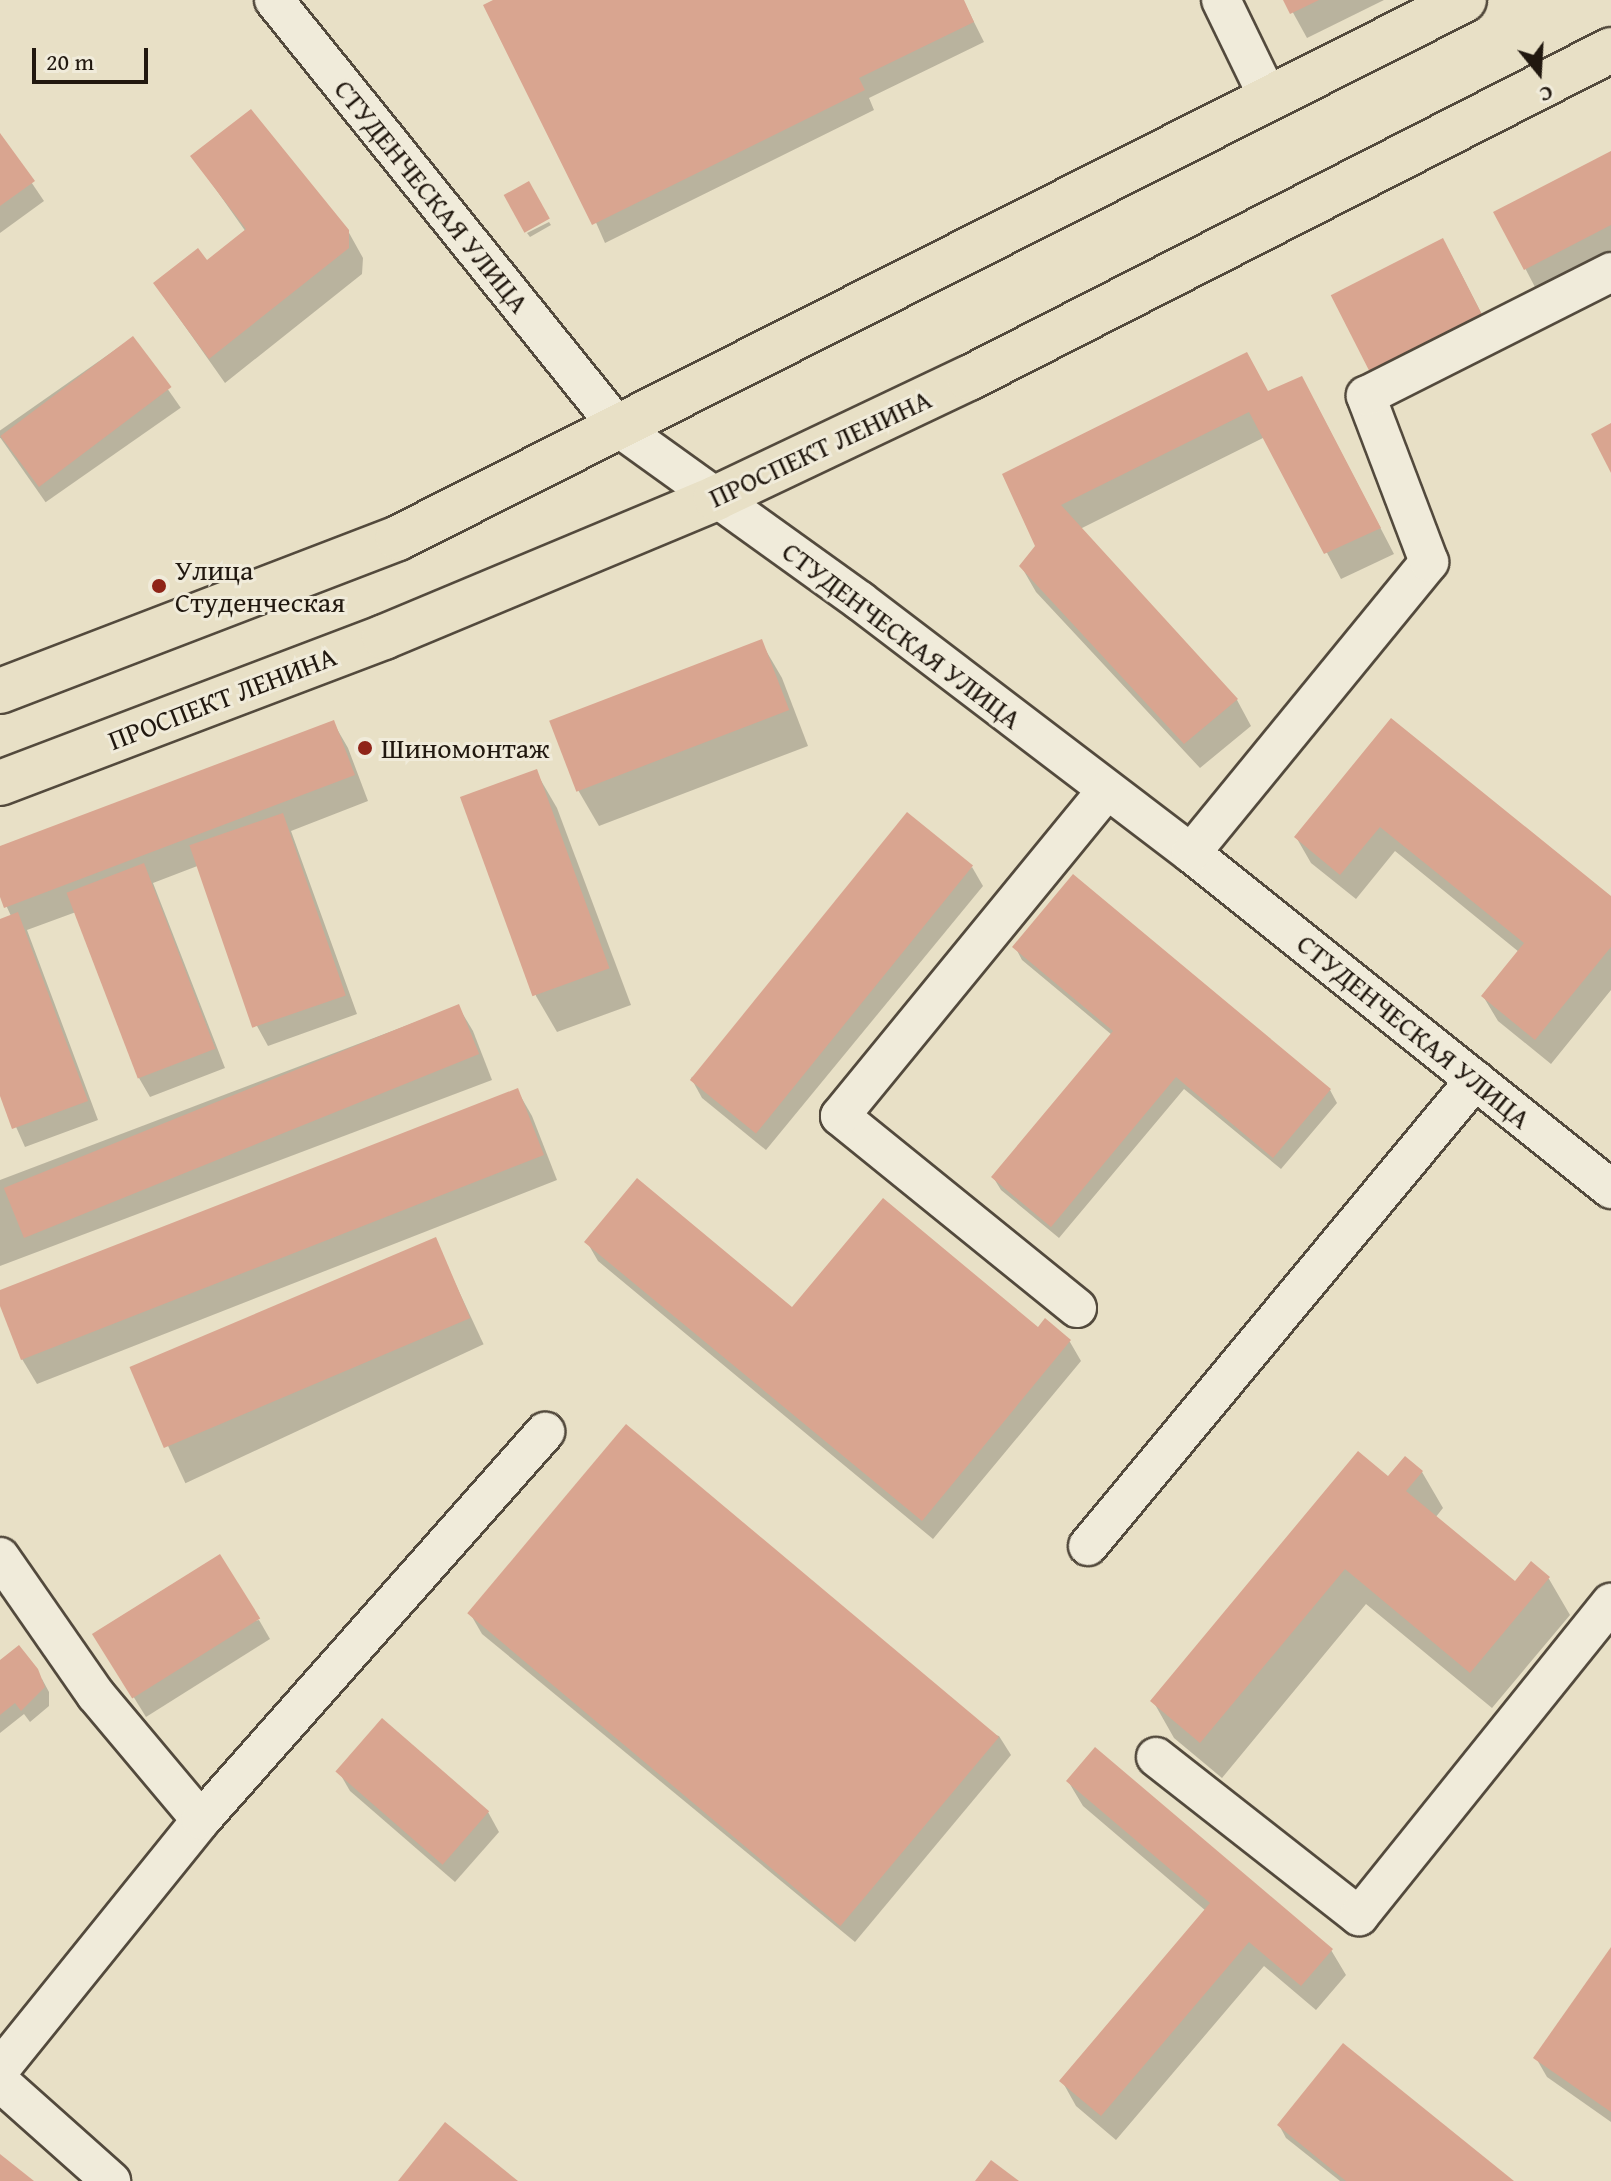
<!DOCTYPE html>
<meta charset="utf-8">
<style>
body{margin:0}
#map{position:relative;width:1611px;height:2181px;overflow:hidden;background:#e8e0c6;font-family:"Gentium Book Plus",serif}
div>[style]{position:absolute}
.shadow>*{inset:0;background:#0003;transform-origin:0 0}
.building>*{inset:0;background:#d9a590;transform-origin:0 0}
.roads{filter:drop-shadow(2px 0 #534a3d) drop-shadow(-2px 0 #534a3d) drop-shadow(0 2px #534a3d) drop-shadow(0 -2px #534a3d)}
.minor>*{height:38px;margin:-19px;padding:0 19px;transform-origin:19px;border-radius:19px;background:#f0ebda}
.major>*{height:44px;margin:-22px;padding:0 22px;transform-origin:22px;border-radius:22px;background:#e8e0c6}
.dots>*{width:22px;height:22px;translate:-50% -50%;box-sizing:border-box;border:4px solid #f0ebda;border-radius:50%}
span{translate:-50% -50%;white-space:nowrap;text-align:center;line-height:1.15;-webkit-text-stroke:6px #f0ebda;paint-order:stroke}
.street-label{font-size:28px;color:#21180f}
.poi-label{font-size:28px;color:#21180f}
.left{translate:0 -50%;text-align:left}
.north{position:absolute;left:1499px;top:32px;width:80px;height:80px;-webkit-text-stroke:6px #f0ebda;paint-order:stroke;rotate:162deg;font-size:22px;font-weight:700;line-height:32px;text-align:center;color:#21180f}
.north::after{content:'';display:block;margin:auto;width:28px;height:36px;background:#21180f;clip-path:polygon(50% 0,100% 100%,50% 72%,0 100%)}
.scale{position:absolute;left:32px;top:48px;width:116px;height:36px;box-sizing:border-box;border:4px solid #21180f;border-top:0;padding-left:10px;font-size:24px;line-height:28px;white-space:nowrap;color:#21180f;-webkit-text-stroke:6px #f0ebda;paint-order:stroke}
</style>
<div id="map">
<div class="shadow">
<i style="clip-path:polygon(498px 0,963px 0,984px 42px,869px 98px,874px 110px,605px 243px)"></i>
<i style="clip-path:polygon(1286px 0,1384px 0,1307px 38px)"></i>
<i style="clip-path:polygon(0 136px,44px 201px,0 233px)"></i>
<i style="clip-path:polygon(1611px 153px,1611px 250px,1536px 289px,1496px 212px)"></i>
<i style="clip-path:polygon(193px 157px,348px 231px,363px 258px,362px 274px,225px 383px,155px 284px,206px 263px,246px 232px)"></i>
<i style="clip-path:polygon(549px 222px,551px 225px,530px 237px,527px 233px)"></i>
<i style="clip-path:polygon(1457px 266px,1495px 340px,1387px 395px,1372px 370px)"></i>
<i style="left:132px;top:338px;width:85px;height:165px;rotate:55deg"></i>
<i style="clip-path:polygon(1268px 393px,1316px 404px,1394px 554px,1341px 579px,1265px 437px,1080px 529px,1237px 700px,1251px 726px,1200px 768px,1036px 592px,1021px 566px,1038px 547px,1005px 474px)"></i>
<i style="clip-path:polygon(761px 642px,782px 678px,808px 746px,599px 826px,578px 790px,552px 721px)"></i>
<i style="clip-path:polygon(1391px 721px,1611px 899px,1611px 990px,1551px 1064px,1498px 1021px,1483px 996px,1519px 952px,1395px 851px,1356px 899px,1311px 863px,1296px 837px)"></i>
<i style="clip-path:polygon(333px 722px,348px 748px,368px 801px,291px 831px,357px 1014px,268px 1046px,257px 1026px,200px 865px,153px 883px,225px 1068px,150px 1097px,139px 1078px,76px 912px,27px 930px,98px 1120px,25px 1147px,0 1091px,0 921px,11px 916px,0 892px,0 848px)"></i>
<i style="clip-path:polygon(536px 772px,557px 808px,631px 1005px,557px 1032px,536px 996px)"></i>
<i style="clip-path:polygon(972px 867px,983px 886px,766px 1150px,702px 1098px,691px 1078px)"></i>
<i style="clip-path:polygon(1015px 947px,1330px 1090px,1337px 1103px,1281px 1169px,1184px 1089px,1059px 1238px,1001px 1190px,993px 1177px,1112px 1035px,1022px 960px)"></i>
<i style="clip-path:polygon(458px 1006px,473px 1031px,492px 1080px,0 1266px,0 1180px)"></i>
<i style="clip-path:polygon(517px 1090px,532px 1116px,557px 1180px,37px 1384px,22px 1359px,0 1292px)"></i>
<i style="left:435px;top:1240px;width:115px;height:329px;rotate:65deg"></i>
<i style="clip-path:polygon(587px 1242px,792px 1310px,1038px 1330px,1045px 1321px,1070px 1342px,1081px 1361px,933px 1539px,598px 1261px)"></i>
<i style="clip-path:polygon(1405px 1458px,1422px 1472px,1443px 1508px,1435px 1518px,1515px 1584px,1531px 1564px,1549px 1579px,1570px 1615px,1492px 1708px,1366px 1604px,1222px 1778px,1174px 1738px,1153px 1701px,1388px 1479px)"></i>
<i style="clip-path:polygon(471px 1615px,999px 1736px,1011px 1755px,855px 1942px,482px 1634px)"></i>
<i style="clip-path:polygon(259px 1620px,270px 1639px,146px 1717px,107px 1654px)"></i>
<i style="clip-path:polygon(0 1662px,42px 1679px,49px 1692px,49px 1706px,30px 1722px,24px 1714px,0 1733px)"></i>
<i style="clip-path:polygon(339px 1772px,488px 1812px,499px 1832px,455px 1882px,350px 1791px)"></i>
<i style="clip-path:polygon(1068px 1781px,1331px 1950px,1346px 1975px,1316px 2010px,1264px 1966px,1116px 2140px,1076px 2106px,1062px 2081px,1206px 1911px,1083px 1806px)"></i>
<i style="clip-path:polygon(1611px 1951px,1611px 2122px,1547px 2077px,1536px 2058px)"></i>
<i style="clip-path:polygon(1279px 2125px,1511px 2181px,1340px 2181px,1286px 2138px)"></i>
</div>
<div class="building">
<i style="clip-path:polygon(493px 0,964px 0,974px 22px,859px 78px,865px 90px,592px 225px,483px 5px)"></i>
<i style="clip-path:polygon(1283px 0,1319px 0,1290px 14px)"></i>
<i style="clip-path:polygon(251px 109px,349px 230px,349px 248px,209px 359px,153px 283px,198px 248px,207px 260px,246px 229px,190px 156px)"></i>
<i style="clip-path:polygon(0 133px,35px 181px,0 206px)"></i>
<i style="clip-path:polygon(1611px 151px,1611px 225px,1524px 270px,1493px 212px)"></i>
<i style="left:529px;top:181px;width:43px;height:29px;rotate:61deg"></i>
<i style="left:1443px;top:238px;width:85px;height:126px;rotate:63deg"></i>
<i style="left:133px;top:336px;width:64px;height:166px;rotate:53deg"></i>
<i style="clip-path:polygon(1247px 352px,1268px 391px,1302px 376px,1381px 528px,1324px 554px,1249px 412px,1061px 505px,1238px 699px,1184px 744px,1019px 566px,1035px 546px,1002px 474px)"></i>
<i style="clip-path:polygon(1611px 423px,1611px 473px,1591px 434px)"></i>
<i style="left:762px;top:639px;width:76px;height:228px;rotate:69deg"></i>
<i style="clip-path:polygon(1391px 718px,1611px 896px,1611px 947px,1535px 1040px,1481px 996px,1524px 943px,1380px 827px,1340px 875px,1294px 837px)"></i>
<i style="clip-path:polygon(334px 720px,355px 775px,4px 908px,0 897px,0 846px)"></i>
<i style="left:537px;top:769px;width:212px;height:82px;rotate:70deg"></i>
<i style="left:907px;top:812px;width:85px;height:345px;rotate:39deg"></i>
<i style="left:283px;top:813px;width:193px;height:99px;rotate:71deg"></i>
<i style="left:144px;top:863px;width:199px;height:83px;rotate:69deg"></i>
<i style="clip-path:polygon(1073px 874px,1331px 1089px,1273px 1158px,1176px 1077px,1051px 1227px,991px 1177px,1113px 1031px,1012px 947px)"></i>
<i style="clip-path:polygon(18px 912px,88px 1101px,12px 1129px,0 1096px,0 919px)"></i>
<i style="left:459px;top:1004px;width:54px;height:491px;rotate:68deg"></i>
<i style="clip-path:polygon(518px 1088px,544px 1155px,21px 1360px,0 1306px,0 1290px)"></i>
<i style="clip-path:polygon(637px 1178px,792px 1307px,883px 1198px,1038px 1327px,1045px 1318px,1071px 1340px,922px 1521px,584px 1242px)"></i>
<i style="left:436px;top:1237px;width:88px;height:333px;rotate:67deg"></i>
<i style="left:626px;top:1424px;width:487px;height:247px;rotate:40deg"></i>
<i style="clip-path:polygon(1358px 1451px,1388px 1476px,1405px 1456px,1423px 1471px,1406px 1491px,1515px 1581px,1531px 1561px,1550px 1577px,1470px 1673px,1345px 1569px,1200px 1743px,1150px 1701px)"></i>
<i style="left:220px;top:1554px;width:76px;height:151px;rotate:58deg"></i>
<i style="clip-path:polygon(19px 1645px,38px 1669px,45px 1687px,21px 1711px,15px 1703px,0 1715px,0 1660px)"></i>
<i style="left:382px;top:1718px;width:142px;height:71px;rotate:41deg"></i>
<i style="clip-path:polygon(1095px 1747px,1333px 1949px,1301px 1986px,1249px 1942px,1101px 2116px,1059px 2081px,1210px 1903px,1066px 1781px)"></i>
<i style="clip-path:polygon(1611px 1947px,1611px 2112px,1533px 2058px)"></i>
<i style="clip-path:polygon(1343px 2043px,1514px 2181px,1346px 2181px,1277px 2125px)"></i>
<i style="clip-path:polygon(445px 2122px,518px 2181px,398px 2181px)"></i>
<i style="clip-path:polygon(0 2154px,34px 2181px,0 2181px)"></i>
<i style="clip-path:polygon(991px 2160px,1019px 2181px,975px 2181px)"></i>
</div>
<div class="roads">
<div class="minor">
<i style="left:274px;top:0;width:548px;rotate:51.14deg"></i>
<i style="left:618px;top:427px;width:298px;rotate:35.7deg"></i>
<i style="left:860px;top:601px;width:416px;rotate:37.3deg"></i>
<i style="left:1191px;top:853px;width:538px;rotate:38.66deg"></i>
<i style="left:1221px;top:0;width:110px;rotate:64.1deg"></i>
<i style="left:1191px;top:853px;width:376px;rotate:-50.7deg"></i>
<i style="left:1429px;top:562px;width:178px;rotate:-110.8deg"></i>
<i style="left:1366px;top:396px;width:275px;rotate:-26.8deg"></i>
<i style="left:1077px;top:1308px;width:305px;rotate:-141deg"></i>
<i style="left:840px;top:1116px;width:421px;rotate:-50.7deg"></i>
<i style="left:1088px;top:1546px;width:606px;rotate:-50.29deg"></i>
<i style="left:0;top:1557px;width:168px;rotate:55.2deg"></i>
<i style="left:96px;top:1695px;width:163px;rotate:50deg"></i>
<i style="left:201px;top:1820px;width:320px;rotate:128.9deg"></i>
<i style="left:1156px;top:1757px;width:258px;rotate:38.1deg"></i>
<i style="left:1359px;top:1916px;width:402px;rotate:-51.2deg"></i>
<i style="left:201px;top:1820px;width:519px;rotate:-48.44deg"></i>
<i style="left:0;top:2082px;width:149px;rotate:41.7deg"></i>
</div>
<div class="major">
<i style="left:0;top:691px;width:426px;rotate:-21deg"></i>
<i style="left:398px;top:538px;width:1194px;rotate:-26.78deg"></i>
<i style="left:0;top:783px;width:411px;rotate:-20.8deg"></i>
<i style="left:384px;top:637px;width:360px;rotate:-22.7deg"></i>
<i style="left:716px;top:498px;width:280px;rotate:-25.4deg"></i>
<i style="left:969px;top:378px;width:721px;rotate:-27.06deg"></i>
</div>
</div>
<div class="dots">
<i style="left:159px;top:586px;background:#8f2418"></i>
<i style="left:365px;top:748px;background:#8f2418"></i>
</div>
<div class="street-label">
<span style="left:432px;top:196px;rotate:51deg">СТУДЕНЧЕСКАЯ УЛИЦА</span>
<span style="left:820px;top:448px;rotate:-25deg">ПРОСПЕКТ ЛЕНИНА</span>
<span style="left:902px;top:635px;rotate:37deg">СТУДЕНЧЕСКАЯ УЛИЦА</span>
<span style="left:222px;top:698px;rotate:-21deg">ПРОСПЕКТ ЛЕНИНА</span>
<span style="left:1414px;top:1031px;rotate:39deg">СТУДЕНЧЕСКАЯ УЛИЦА</span>
</div>
<div class="poi-label">
<span class="left" style="left:175px;top:586px">Улица<br>Студенческая</span>
<span class="left" style="left:381px;top:748px">Шиномонтаж</span>
</div>
<div class="north">С</div>
<div class="scale">20 m</div>
</div>
